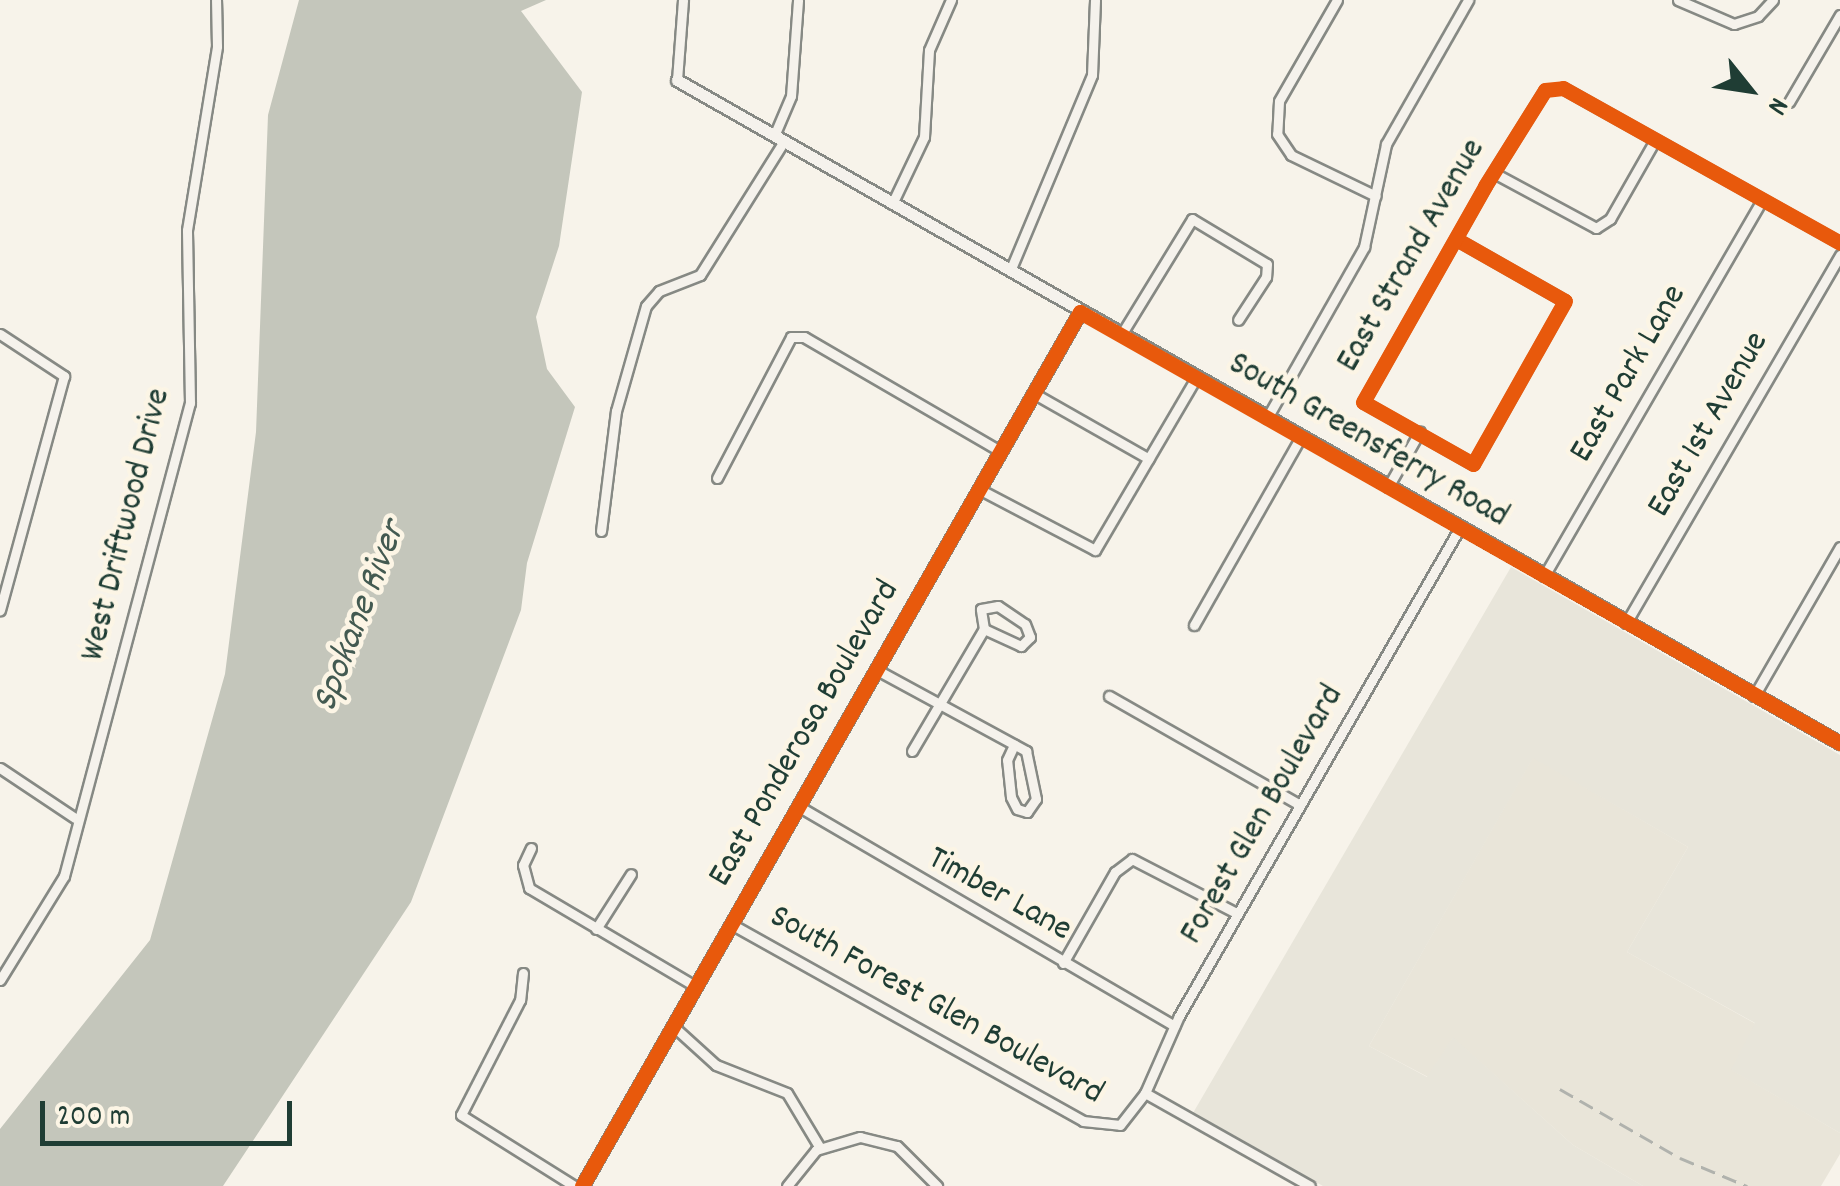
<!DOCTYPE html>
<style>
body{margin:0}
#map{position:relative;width:1840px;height:1186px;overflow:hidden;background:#f7f3ea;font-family:Dekko,sans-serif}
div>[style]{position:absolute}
.built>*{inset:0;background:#e9e5d9}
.green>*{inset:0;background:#e8e5da}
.water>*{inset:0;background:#c4c6bb}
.roads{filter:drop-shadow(2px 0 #868984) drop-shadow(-2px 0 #868984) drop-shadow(0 2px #868984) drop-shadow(0 -2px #868984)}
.street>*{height:9px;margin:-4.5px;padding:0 4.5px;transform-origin:4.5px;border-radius:4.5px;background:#f5f2ec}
.secondary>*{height:11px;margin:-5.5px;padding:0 5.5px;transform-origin:5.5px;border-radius:5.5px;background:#f5f2ec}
.rail>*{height:2.5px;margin-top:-1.25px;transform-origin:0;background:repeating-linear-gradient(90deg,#b0b2ad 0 15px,transparent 0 23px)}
.cycleway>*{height:15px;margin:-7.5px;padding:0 7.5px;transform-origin:7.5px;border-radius:7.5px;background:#e8590c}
span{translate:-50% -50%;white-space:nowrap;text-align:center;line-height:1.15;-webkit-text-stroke:9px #fcf5e5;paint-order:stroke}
.street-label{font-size:35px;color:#1f3d34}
.water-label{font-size:38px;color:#435a51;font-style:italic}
.north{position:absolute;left:1700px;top:40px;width:100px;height:100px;-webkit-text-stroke:8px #fcf5e5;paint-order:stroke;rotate:120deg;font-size:28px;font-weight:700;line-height:40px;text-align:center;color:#1f3d34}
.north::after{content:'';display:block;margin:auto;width:35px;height:45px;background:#1f3d34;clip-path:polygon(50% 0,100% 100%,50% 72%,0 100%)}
.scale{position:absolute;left:40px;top:1101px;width:252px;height:45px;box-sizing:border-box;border:5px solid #1f3d34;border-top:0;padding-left:12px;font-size:30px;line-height:35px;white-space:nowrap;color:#1f3d34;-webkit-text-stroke:8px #fcf5e5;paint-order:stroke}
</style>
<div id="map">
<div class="built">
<i style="clip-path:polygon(1533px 757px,1688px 847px,1627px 952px,1756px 1024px,1732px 1070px,1840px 1133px,1840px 1154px,1821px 1186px,1643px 1186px,1573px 1145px,1453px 1038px,1428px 1077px,1369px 1046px)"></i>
</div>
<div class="green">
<i style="clip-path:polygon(1511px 567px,1840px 755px,1840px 1133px,1731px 1070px,1755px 1023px,1627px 952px,1688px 847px,1533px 758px,1369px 1046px,1427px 1077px,1453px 1037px,1573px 1145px,1643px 1186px,1323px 1186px,1193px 1113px)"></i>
</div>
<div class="water">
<i style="clip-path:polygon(299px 0,546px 0,521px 11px,582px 92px,559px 246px,536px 317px,547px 369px,575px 407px,527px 563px,521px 610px,411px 902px,223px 1186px,0 1186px,0 1129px,150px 940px,225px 674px,256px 432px,268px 115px)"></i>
</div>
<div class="roads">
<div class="street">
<i style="left:1337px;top:0;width:116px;rotate:119.9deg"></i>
<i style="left:1279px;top:101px;width:33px;rotate:93deg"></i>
<i style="left:1277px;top:134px;width:25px;rotate:56deg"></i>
<i style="left:1291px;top:155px;width:94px;rotate:25.8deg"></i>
<i style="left:1678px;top:0;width:61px;rotate:23.2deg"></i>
<i style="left:1734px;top:24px;width:25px;rotate:-18deg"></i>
<i style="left:1758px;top:16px;width:22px;rotate:-47deg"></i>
<i style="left:677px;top:80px;width:80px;rotate:-85.7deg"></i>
<i style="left:1789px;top:102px;width:101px;rotate:-59.6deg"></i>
<i style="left:774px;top:136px;width:43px;rotate:-67deg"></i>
<i style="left:791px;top:96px;width:96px;rotate:-85.8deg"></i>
<i style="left:1494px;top:173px;width:116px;rotate:28.3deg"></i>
<i style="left:1596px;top:228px;width:17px;rotate:-33deg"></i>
<i style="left:1610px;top:219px;width:91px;rotate:-60.3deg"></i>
<i style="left:892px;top:204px;width:74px;rotate:-64.5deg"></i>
<i style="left:924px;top:137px;width:87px;rotate:-86.7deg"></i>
<i style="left:929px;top:50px;width:55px;rotate:-66.3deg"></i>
<i style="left:1456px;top:239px;width:125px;rotate:29.6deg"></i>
<i style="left:1565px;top:301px;width:187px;rotate:119.4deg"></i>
<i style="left:1473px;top:464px;width:126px;rotate:-150.6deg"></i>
<i style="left:1363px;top:402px;width:248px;rotate:-60.5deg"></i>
<i style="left:1485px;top:186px;width:113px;rotate:-58deg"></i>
<i style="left:1545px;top:90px;width:18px;rotate:-6deg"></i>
<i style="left:1563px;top:88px;width:317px;rotate:29.2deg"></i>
<i style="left:1010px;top:271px;width:212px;rotate:-67.3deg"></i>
<i style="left:1092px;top:75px;width:75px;rotate:-87.7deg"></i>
<i style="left:0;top:334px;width:77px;rotate:33.3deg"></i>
<i style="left:64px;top:376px;width:243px;rotate:105.3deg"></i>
<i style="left:1121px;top:335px;width:136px;rotate:-58.5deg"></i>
<i style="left:1192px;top:219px;width:87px;rotate:31deg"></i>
<i style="left:1267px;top:264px;width:13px;rotate:94deg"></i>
<i style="left:1266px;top:277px;width:51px;rotate:123.1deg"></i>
<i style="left:1033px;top:393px;width:133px;rotate:29.6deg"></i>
<i style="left:1267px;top:418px;width:197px;rotate:-60.4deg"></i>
<i style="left:1364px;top:247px;width:105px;rotate:-77.9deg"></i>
<i style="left:1386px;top:144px;width:166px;rotate:-60.3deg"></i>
<i style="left:717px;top:478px;width:159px;rotate:-62.3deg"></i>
<i style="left:791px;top:337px;width:13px"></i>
<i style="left:804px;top:337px;width:227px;rotate:30.2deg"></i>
<i style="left:1388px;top:487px;width:64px;rotate:-60.3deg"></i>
<i style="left:979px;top:489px;width:131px;rotate:27.7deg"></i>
<i style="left:1095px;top:550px;width:199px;rotate:-59.6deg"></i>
<i style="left:601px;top:531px;width:121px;rotate:-82.9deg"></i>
<i style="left:616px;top:411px;width:109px;rotate:-74.1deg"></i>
<i style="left:646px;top:306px;width:20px;rotate:-49deg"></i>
<i style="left:659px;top:291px;width:44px;rotate:-21.3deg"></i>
<i style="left:700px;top:275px;width:158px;rotate:-57.9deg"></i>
<i style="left:1544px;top:576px;width:435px;rotate:-59.9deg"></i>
<i style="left:1626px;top:623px;width:426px;rotate:-59.8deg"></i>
<i style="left:1194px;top:625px;width:216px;rotate:-60.4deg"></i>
<i style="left:877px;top:670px;width:170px;rotate:28.5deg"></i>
<i style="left:1026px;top:751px;width:49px;rotate:78.2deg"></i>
<i style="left:1036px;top:799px;width:16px;rotate:125deg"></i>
<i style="left:1027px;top:812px;width:10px;rotate:-163deg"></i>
<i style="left:1017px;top:809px;width:13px;rotate:-117deg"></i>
<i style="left:1011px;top:797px;width:37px;rotate:-96deg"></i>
<i style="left:1007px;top:760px;width:17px;rotate:-65deg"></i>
<i style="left:1109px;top:696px;width:220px;rotate:29.7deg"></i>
<i style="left:1754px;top:696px;width:172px;rotate:-60deg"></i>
<i style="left:912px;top:751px;width:142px;rotate:-59.5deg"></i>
<i style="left:984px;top:629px;width:20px;rotate:-99deg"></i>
<i style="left:981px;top:609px;width:17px;rotate:-10deg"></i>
<i style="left:998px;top:606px;width:32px;rotate:34deg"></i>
<i style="left:1025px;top:624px;width:14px;rotate:69deg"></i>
<i style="left:1030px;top:637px;width:13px;rotate:135deg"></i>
<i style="left:1021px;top:646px;width:41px;rotate:-155.3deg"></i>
<i style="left:0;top:768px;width:90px;rotate:33.7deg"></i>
<i style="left:798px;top:806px;width:436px;rotate:30.3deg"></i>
<i style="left:531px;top:848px;width:19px;rotate:115deg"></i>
<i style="left:523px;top:865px;width:24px;rotate:75deg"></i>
<i style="left:529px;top:888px;width:193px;rotate:30.6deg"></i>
<i style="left:731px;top:924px;width:403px;rotate:29.2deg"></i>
<i style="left:1083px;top:1121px;width:37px;rotate:6deg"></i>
<i style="left:1120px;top:1125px;width:41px;rotate:-52deg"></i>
<i style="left:1145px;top:1093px;width:84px;rotate:-66.2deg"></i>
<i style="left:1179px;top:1016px;width:562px;rotate:-60.1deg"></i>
<i style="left:596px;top:929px;width:65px;rotate:-57.5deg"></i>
<i style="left:1063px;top:963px;width:105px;rotate:-60.3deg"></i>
<i style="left:1115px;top:872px;width:21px;rotate:-37deg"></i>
<i style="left:1132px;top:859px;width:119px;rotate:27.4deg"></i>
<i style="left:523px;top:973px;width:27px;rotate:96deg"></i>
<i style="left:520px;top:1000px;width:129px;rotate:117.2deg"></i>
<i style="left:461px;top:1115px;width:133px;rotate:32.1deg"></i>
<i style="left:0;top:980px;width:122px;rotate:-58.4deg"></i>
<i style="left:64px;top:876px;width:489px;rotate:-75.1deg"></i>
<i style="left:190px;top:403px;width:173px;rotate:-91deg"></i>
<i style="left:187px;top:230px;width:186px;rotate:-80.7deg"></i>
<i style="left:217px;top:46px;width:46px;rotate:-91.2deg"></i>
<i style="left:673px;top:1026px;width:58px;rotate:42.2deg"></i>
<i style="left:716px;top:1065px;width:76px;rotate:21.5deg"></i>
<i style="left:787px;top:1093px;width:64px;rotate:59deg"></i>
<i style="left:1145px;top:1093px;width:189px;rotate:29.4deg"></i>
<i style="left:787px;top:1186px;width:46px;rotate:-51.1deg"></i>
<i style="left:816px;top:1150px;width:46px;rotate:-16.5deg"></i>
<i style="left:860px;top:1137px;width:38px;rotate:14deg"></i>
<i style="left:897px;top:1146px;width:57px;rotate:45deg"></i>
</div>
<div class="secondary">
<i style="left:677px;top:80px;width:1339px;rotate:29.69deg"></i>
<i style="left:582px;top:1186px;width:1006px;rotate:-60.33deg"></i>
</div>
</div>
<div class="rail">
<i style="left:1560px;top:1089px;width:138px;rotate:29.9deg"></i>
<i style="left:1680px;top:1158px;width:73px;rotate:22.7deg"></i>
</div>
<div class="cycleway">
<i style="left:1456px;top:239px;width:125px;rotate:29.6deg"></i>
<i style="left:1565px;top:301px;width:187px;rotate:119.4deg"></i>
<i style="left:1473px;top:464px;width:126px;rotate:-150.6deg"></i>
<i style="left:1363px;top:402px;width:248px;rotate:-60.5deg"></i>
<i style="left:1485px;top:186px;width:113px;rotate:-58deg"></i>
<i style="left:1545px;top:90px;width:18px;rotate:-6deg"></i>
<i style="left:1563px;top:88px;width:317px;rotate:29.2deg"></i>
<i style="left:582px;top:1186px;width:1006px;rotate:-60.33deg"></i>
<i style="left:1080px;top:312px;width:874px;rotate:29.56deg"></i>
</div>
<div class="street-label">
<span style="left:1412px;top:256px;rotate:-60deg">East Strand Avenue</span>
<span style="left:1629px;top:374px;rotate:-60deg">East Park Lane</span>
<span style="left:1709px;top:425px;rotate:-60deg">East 1st Avenue</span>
<span style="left:1368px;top:441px;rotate:30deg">South Greensferry Road</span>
<span style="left:127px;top:525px;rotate:-76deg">West Driftwood Drive</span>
<span style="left:805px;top:734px;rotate:-60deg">East Ponderosa Boulevard</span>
<span style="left:1263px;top:815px;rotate:-60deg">Forest Glen Boulevard</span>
<span style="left:999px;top:895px;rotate:29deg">Timber Lane</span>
<span style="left:936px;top:1006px;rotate:29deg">South Forest Glen Boulevard</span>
</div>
<div class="water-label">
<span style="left:361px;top:617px;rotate:-69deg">Spokane River</span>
</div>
<div class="north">N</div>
<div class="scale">200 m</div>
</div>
